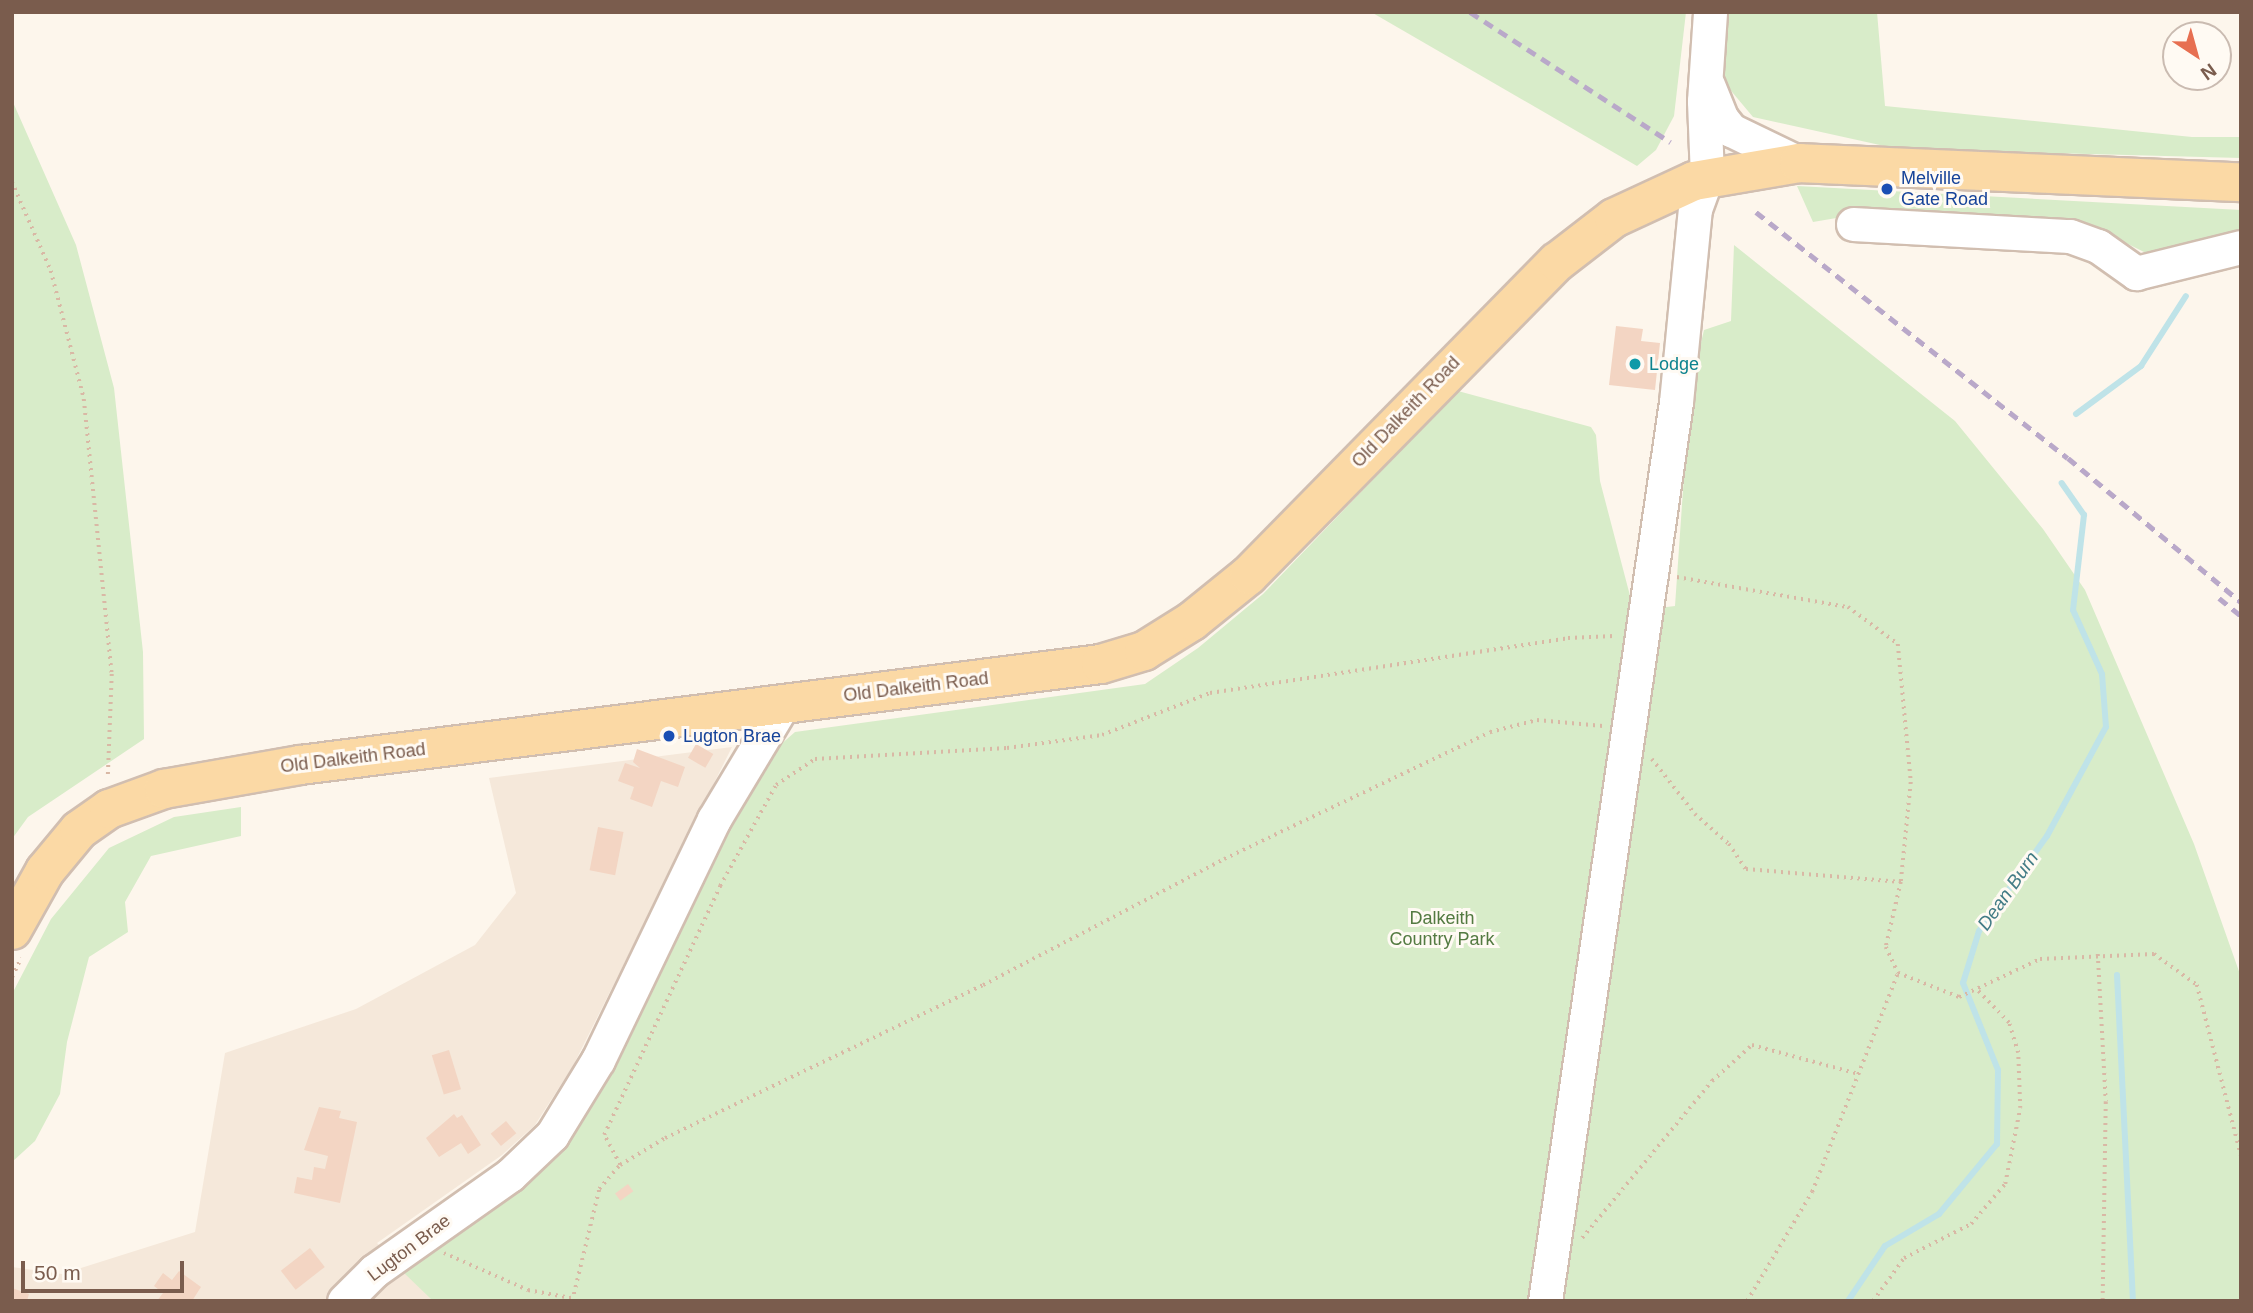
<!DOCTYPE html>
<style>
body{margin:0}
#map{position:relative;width:2253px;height:1313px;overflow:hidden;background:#fdf6ec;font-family:Arial,sans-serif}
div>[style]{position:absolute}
.residential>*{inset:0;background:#f5e8da}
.green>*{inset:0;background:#d8ecc9}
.stream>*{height:6px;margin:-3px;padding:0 3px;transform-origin:3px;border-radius:3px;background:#bfe3e8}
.building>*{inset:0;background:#f3d5c3;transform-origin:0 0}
.path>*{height:3.5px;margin-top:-1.75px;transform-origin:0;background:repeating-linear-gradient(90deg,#d9b8a5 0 2px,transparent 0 7px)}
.roads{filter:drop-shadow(2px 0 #d1beb0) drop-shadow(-2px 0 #d1beb0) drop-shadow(0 2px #d1beb0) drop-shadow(0 -2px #d1beb0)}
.minor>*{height:33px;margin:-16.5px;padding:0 16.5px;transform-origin:16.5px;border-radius:16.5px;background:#fff}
.major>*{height:38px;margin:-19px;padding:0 19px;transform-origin:19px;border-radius:19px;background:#fbd9a5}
.rail>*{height:5px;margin-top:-2.5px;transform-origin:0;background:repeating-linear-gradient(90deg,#b9a8c9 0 10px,transparent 0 17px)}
.dots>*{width:19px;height:19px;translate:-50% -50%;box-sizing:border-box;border:4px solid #fffaf3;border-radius:50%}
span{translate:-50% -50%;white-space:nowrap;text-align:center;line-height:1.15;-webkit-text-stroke:6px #fffaf3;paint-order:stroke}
.transit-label{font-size:18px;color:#164399}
.left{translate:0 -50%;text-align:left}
.culture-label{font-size:18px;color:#0d838f}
.street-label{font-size:18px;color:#7a5c4d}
.park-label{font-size:18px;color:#537a41}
.water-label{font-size:19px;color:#437c86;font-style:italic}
.frame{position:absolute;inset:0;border:14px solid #7a5c4d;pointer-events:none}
.north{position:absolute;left:2162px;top:21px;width:70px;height:70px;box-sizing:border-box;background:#fffaf3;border:2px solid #cabbb1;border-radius:50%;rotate:144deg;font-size:19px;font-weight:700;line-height:28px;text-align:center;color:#7a5c4d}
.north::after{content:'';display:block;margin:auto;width:24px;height:32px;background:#e76f51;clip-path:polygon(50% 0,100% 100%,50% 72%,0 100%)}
.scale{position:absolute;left:21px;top:1261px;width:163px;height:32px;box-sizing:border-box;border:4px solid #7a5c4d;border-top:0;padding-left:9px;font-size:21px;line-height:24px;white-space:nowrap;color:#7a5c4d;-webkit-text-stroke:5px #fffaf3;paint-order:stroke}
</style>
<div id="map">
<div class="residential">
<i style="clip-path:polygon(732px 747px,573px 1066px,535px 1125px,502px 1155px,377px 1243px,433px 1301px,12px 1301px,12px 1267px,62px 1274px,195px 1232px,225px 1053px,356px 1009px,475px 945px,516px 893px,489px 778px)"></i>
</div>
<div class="green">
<i style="clip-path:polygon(1371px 12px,1686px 12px,1674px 116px,1656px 150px,1637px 166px)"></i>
<i style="clip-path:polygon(1729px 12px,1877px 12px,1885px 106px,2192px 137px,2241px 137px,2241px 158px,1898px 149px,1753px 117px,1722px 80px)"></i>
<i style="clip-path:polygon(12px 100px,76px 245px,114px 388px,143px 652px,144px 739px,28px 817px,12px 839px)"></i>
<i style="clip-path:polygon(1797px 186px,2241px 210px,2241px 238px,2148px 254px,2094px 227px,1854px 215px,1813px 222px)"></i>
<i style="clip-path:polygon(1734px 245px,1955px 421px,2043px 529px,2085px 590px,2194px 844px,2241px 977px,2241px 1301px,433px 1301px,402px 1271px,570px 1138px,724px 829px,779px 746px,795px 732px,1145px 684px,1198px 648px,1263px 594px,1458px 391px,1591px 427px,1596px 435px,1600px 481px,1634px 611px,1675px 606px,1690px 389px,1704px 330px,1731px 321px)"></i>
<i style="clip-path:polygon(241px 807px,241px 836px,151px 856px,125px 902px,128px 932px,89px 957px,67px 1042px,60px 1094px,35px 1141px,12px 1162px,12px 994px,51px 919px,109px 848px,174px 817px)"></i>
</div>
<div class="stream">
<i style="left:2076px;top:414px;width:81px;rotate:-36.4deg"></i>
<i style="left:2141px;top:366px;width:83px;rotate:-57.3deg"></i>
<i style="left:2117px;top:975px;width:326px;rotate:87.2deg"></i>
<i style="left:1848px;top:1301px;width:66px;rotate:-56.1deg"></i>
<i style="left:1885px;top:1246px;width:63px;rotate:-30.7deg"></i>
<i style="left:1939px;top:1214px;width:91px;rotate:-50.4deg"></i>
<i style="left:1997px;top:1144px;width:74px;rotate:-89.2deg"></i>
<i style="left:1998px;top:1070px;width:94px;rotate:-111.9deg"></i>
<i style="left:1963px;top:983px;width:54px;rotate:-72.9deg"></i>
<i style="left:1979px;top:931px;width:117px;rotate:-54.4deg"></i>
<i style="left:2047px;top:836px;width:124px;rotate:-61.6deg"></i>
<i style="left:2106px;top:727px;width:53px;rotate:-94.3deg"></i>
<i style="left:2102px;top:674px;width:70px;rotate:-114.4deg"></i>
<i style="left:2073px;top:610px;width:96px;rotate:-83.4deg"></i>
<i style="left:2084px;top:515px;width:39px;rotate:-125deg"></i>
</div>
<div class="building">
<i style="clip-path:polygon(1616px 326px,1643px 329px,1641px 341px,1660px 343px,1655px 390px,1609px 385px)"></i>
<i style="left:696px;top:744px;width:20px;height:16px;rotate:30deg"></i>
<i style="clip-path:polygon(637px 749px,685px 767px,678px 787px,661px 781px,652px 807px,630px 799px,634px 787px,618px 781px,625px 763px,640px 768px,633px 762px)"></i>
<i style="left:598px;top:827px;width:26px;height:44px;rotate:11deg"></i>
<i style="left:449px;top:1050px;width:41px;height:18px;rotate:73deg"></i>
<i style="clip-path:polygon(319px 1107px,341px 1111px,339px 1118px,357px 1122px,340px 1203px,294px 1193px,297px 1177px,312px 1180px,314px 1167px,325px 1169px,328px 1156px,304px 1150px)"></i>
<i style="clip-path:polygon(454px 1114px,457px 1118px,462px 1115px,481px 1145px,468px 1154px,461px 1143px,439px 1157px,426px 1138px)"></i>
<i style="left:506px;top:1121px;width:16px;height:20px;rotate:50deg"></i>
<i style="left:628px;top:1184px;width:9px;height:16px;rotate:54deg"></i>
<i style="left:310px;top:1248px;width:24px;height:37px;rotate:52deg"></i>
<i style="clip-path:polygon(179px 1271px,201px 1287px,192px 1301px,157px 1301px,163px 1293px,154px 1286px,163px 1273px,172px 1280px)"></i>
<i style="clip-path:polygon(12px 1288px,29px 1294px,27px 1301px,12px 1301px)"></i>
</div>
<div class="path">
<i style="left:12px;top:182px;width:97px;rotate:66.3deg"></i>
<i style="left:51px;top:271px;width:132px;rotate:75.5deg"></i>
<i style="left:84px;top:399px;width:276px;rotate:84.2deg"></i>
<i style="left:112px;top:674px;width:104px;rotate:92.2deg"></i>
<i style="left:1677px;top:577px;width:174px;rotate:10deg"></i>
<i style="left:1848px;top:607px;width:62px;rotate:36.5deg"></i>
<i style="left:1898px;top:644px;width:139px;rotate:84.6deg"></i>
<i style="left:1911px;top:782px;width:100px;rotate:95.7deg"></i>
<i style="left:1901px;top:882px;width:67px;rotate:103deg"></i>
<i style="left:1886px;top:947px;width:29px;rotate:65deg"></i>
<i style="left:1898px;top:973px;width:66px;rotate:21.5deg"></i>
<i style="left:1959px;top:997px;width:89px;rotate:-25.1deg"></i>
<i style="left:2040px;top:959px;width:114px;rotate:-2.5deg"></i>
<i style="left:2154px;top:954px;width:53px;rotate:35.8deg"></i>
<i style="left:2197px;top:985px;width:176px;rotate:75.5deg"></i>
<i style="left:1652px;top:759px;width:70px;rotate:52deg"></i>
<i style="left:1695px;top:814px;width:45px;rotate:41.4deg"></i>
<i style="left:1729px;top:844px;width:30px;rotate:56deg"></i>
<i style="left:1746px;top:869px;width:156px;rotate:4.8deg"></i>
<i style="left:2098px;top:954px;width:148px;rotate:86.9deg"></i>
<i style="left:2106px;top:1102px;width:199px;rotate:90.9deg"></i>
<i style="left:12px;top:977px;width:21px;rotate:-65deg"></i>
<i style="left:620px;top:1165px;width:34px;rotate:-118deg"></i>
<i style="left:604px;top:1135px;width:275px;rotate:-65deg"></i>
<i style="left:720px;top:886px;width:115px;rotate:-61deg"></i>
<i style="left:776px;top:785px;width:47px;rotate:-33.7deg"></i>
<i style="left:815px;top:759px;width:192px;rotate:-3.3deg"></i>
<i style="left:1007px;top:748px;width:96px;rotate:-7.8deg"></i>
<i style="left:1102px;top:735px;width:116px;rotate:-21.3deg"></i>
<i style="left:1210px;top:693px;width:362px;rotate:-8.7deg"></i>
<i style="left:1568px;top:638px;width:46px;rotate:-2.5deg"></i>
<i style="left:1582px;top:1238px;width:204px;rotate:-50.4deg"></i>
<i style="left:1712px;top:1081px;width:54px;rotate:-42deg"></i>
<i style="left:1752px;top:1045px;width:111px;rotate:15.2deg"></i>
<i style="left:444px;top:1253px;width:92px;rotate:23.8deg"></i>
<i style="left:528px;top:1290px;width:44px;rotate:10.5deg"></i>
<i style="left:572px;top:1301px;width:115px;rotate:-76.4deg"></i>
<i style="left:599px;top:1189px;width:32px;rotate:-49deg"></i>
<i style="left:620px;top:1165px;width:52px;rotate:-31deg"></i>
<i style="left:665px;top:1138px;width:353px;rotate:-25.7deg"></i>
<i style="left:983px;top:985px;width:272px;rotate:-27.6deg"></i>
<i style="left:1224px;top:859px;width:295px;rotate:-25.5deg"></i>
<i style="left:1490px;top:732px;width:49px;rotate:-14.3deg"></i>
<i style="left:1537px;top:720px;width:66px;rotate:5.2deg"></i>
<i style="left:1747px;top:1301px;width:127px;rotate:-59.2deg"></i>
<i style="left:1812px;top:1192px;width:235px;rotate:-68.6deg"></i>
<i style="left:1873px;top:1301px;width:53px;rotate:-54.2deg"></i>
<i style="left:1904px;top:1258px;width:75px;rotate:-26.9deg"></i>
<i style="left:1971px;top:1224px;width:52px;rotate:-49.6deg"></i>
<i style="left:2005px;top:1184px;width:77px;rotate:-78.8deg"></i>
<i style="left:2020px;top:1108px;width:55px;rotate:-92.1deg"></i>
<i style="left:2018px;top:1053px;width:31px;rotate:-107deg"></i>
<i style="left:2009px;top:1023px;width:46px;rotate:-134.1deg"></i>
</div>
<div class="roads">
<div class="minor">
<i style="left:1708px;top:85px;width:37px;rotate:68deg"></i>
<i style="left:1722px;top:119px;width:14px;rotate:51deg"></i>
<i style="left:1731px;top:130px;width:76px;rotate:25.9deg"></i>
<i style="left:1853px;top:224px;width:217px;rotate:3.2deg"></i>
<i style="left:2070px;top:236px;width:30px;rotate:20deg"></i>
<i style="left:2098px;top:246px;width:47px;rotate:35.4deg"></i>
<i style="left:2136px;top:273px;width:108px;rotate:-13.9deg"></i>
<i style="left:344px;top:1301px;width:42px;rotate:-45deg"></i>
<i style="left:374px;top:1271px;width:166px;rotate:-35.2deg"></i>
<i style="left:510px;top:1175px;width:58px;rotate:-43.6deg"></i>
<i style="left:552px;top:1135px;width:88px;rotate:-58.5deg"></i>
<i style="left:598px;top:1060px;width:267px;rotate:-64.3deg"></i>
<i style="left:714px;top:819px;width:134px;rotate:-59deg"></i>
<i style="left:1545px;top:1301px;width:908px;rotate:-81.71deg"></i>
<i style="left:1676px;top:402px;width:194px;rotate:-84.4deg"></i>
<i style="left:1695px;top:209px;width:35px;rotate:-70deg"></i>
<i style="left:1707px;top:176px;width:75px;rotate:-92.3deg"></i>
<i style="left:1704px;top:101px;width:89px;rotate:-86.1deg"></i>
</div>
<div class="major">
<i style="left:12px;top:930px;width:68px;rotate:-60.8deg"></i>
<i style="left:45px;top:871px;width:53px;rotate:-50.3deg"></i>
<i style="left:79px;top:830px;width:37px;rotate:-35deg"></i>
<i style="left:109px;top:809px;width:59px;rotate:-20deg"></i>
<i style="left:164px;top:789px;width:138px;rotate:-10deg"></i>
<i style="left:300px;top:765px;width:807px;rotate:-7.19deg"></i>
<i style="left:1101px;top:664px;width:45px;rotate:-16.8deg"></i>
<i style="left:1144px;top:651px;width:57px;rotate:-32deg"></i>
<i style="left:1192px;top:621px;width:73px;rotate:-38.9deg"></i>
<i style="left:1249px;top:575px;width:439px;rotate:-45.5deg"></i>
<i style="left:1557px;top:262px;width:72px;rotate:-37.7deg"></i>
<i style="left:1614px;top:218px;width:88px;rotate:-24.8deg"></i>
<i style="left:1694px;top:181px;width:107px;rotate:-9.7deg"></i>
<i style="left:1799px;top:163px;width:442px;rotate:2.5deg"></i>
</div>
</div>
<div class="rail">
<i style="left:1470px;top:12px;width:239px;rotate:33deg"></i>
<i style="left:1756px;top:212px;width:397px;rotate:38.3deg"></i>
<i style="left:2068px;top:458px;width:225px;rotate:39.8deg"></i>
<i style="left:2219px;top:598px;width:28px;rotate:39deg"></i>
</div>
<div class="dots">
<i style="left:1887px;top:189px;background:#1a4fb4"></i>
<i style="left:1635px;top:364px;background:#0f9aa8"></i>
<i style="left:669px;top:736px;background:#1a4fb4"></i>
</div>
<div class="transit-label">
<span class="left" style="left:1901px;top:189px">Melville<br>Gate Road</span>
<span class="left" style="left:683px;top:736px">Lugton Brae</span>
</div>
<div class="culture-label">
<span class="left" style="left:1649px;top:364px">Lodge</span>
</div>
<div class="street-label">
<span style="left:1406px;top:412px;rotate:-46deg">Old Dalkeith Road</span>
<span style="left:916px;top:687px;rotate:-7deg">Old Dalkeith Road</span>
<span style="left:353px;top:758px;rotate:-7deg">Old Dalkeith Road</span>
<span style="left:409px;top:1248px;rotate:-37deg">Lugton Brae</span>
</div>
<div class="park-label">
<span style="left:1442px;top:929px">Dalkeith<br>Country Park</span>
</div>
<div class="water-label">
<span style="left:2008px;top:891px;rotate:-55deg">Dean Burn</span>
</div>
<div class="frame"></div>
<div class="north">N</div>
<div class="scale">50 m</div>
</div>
